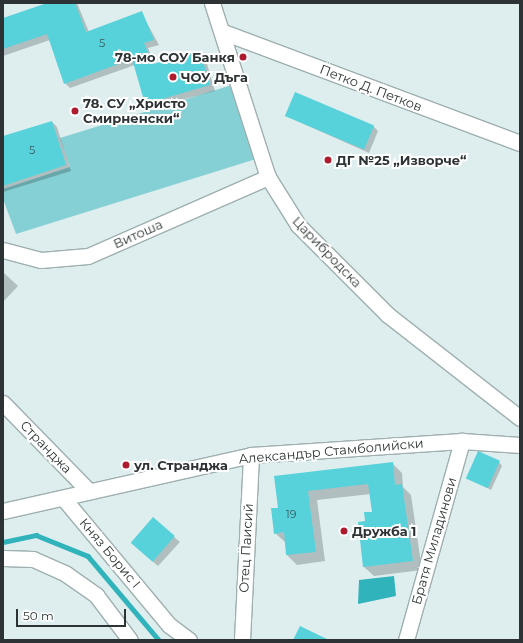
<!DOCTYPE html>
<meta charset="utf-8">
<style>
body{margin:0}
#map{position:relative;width:523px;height:643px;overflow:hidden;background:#deeeef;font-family:Montserrat,sans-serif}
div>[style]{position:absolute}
.green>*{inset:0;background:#84d0d5}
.water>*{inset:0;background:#31b3bb}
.shadow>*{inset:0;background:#0003}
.stream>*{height:4.5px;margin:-2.25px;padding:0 2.25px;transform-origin:2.25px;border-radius:2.25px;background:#31b3bb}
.building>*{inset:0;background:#58d2da;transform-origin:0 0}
.roads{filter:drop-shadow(1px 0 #9fafaf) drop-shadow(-1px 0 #9fafaf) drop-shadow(0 1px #9fafaf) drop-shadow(0 -1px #9fafaf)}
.minor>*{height:15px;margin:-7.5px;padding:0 7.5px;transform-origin:7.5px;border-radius:7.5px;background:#fff}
.dots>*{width:11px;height:11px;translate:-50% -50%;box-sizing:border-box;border:2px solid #fff;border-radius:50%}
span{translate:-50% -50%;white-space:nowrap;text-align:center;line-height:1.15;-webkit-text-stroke:4px #fff;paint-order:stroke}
.number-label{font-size:11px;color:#385b5e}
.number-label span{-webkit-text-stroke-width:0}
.poi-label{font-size:13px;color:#2d3334;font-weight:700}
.right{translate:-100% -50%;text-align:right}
.left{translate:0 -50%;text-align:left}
.street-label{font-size:13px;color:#2d3334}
.frame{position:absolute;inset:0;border:4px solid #2d3334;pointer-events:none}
.scale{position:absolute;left:16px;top:609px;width:110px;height:18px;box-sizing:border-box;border:2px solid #2d3334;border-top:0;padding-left:5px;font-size:12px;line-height:14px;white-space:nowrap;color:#2d3334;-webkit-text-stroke:3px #fff;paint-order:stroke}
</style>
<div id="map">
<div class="green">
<i style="clip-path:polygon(232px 85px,259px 158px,16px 234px,3px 199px,3px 189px,70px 167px,60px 138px)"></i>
</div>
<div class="water">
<i style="clip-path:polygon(394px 576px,396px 596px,358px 604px,359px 580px)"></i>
</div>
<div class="shadow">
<i style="clip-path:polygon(50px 3px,77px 3px,89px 32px,141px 12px,159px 45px,148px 48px,155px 65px,200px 52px,205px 57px,215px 91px,151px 108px,146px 103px,135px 65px,70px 88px,65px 83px,50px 40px,3px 56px,3px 19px)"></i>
<i style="clip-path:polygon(286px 116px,373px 126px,378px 131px,369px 153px)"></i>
<i style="clip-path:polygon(52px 122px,57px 127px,71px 171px,3px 192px,3px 137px)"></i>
<i style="clip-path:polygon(3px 272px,18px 286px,3px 302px)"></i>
<i style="clip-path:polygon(499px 462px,502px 466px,491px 490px,467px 477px)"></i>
<i style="clip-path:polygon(392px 463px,402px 473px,403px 487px,411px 495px,422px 570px,374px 576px,364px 567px,366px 522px,373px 513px,371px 494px,317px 500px,325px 561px,297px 565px,287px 555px,286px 543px,275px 533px,279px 508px,275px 477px)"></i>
<i style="clip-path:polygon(174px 537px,180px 542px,158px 566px,137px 548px)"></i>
</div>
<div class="stream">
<i style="left:3px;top:542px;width:34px;rotate:-12deg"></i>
<i style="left:36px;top:535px;width:56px;rotate:22deg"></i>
<i style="left:88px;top:556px;width:110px;rotate:49.8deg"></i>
</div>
<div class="building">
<i style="clip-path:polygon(47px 3px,75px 3px,86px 32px,142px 11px,154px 40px,144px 43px,153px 64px,200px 51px,210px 85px,145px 104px,132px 59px,64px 84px,47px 34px,3px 49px,3px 18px)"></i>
<i style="left:295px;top:92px;width:86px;height:26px;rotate:23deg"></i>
<i style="clip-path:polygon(52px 121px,66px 165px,3px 186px,3px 136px)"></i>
<i style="left:478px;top:451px;width:24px;height:30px;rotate:24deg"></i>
<i style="clip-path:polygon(393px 462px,395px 485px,402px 484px,413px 561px,363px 567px,358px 522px,365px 521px,364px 512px,372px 512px,368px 484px,308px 491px,316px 552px,286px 555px,284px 532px,274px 534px,271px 508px,278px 508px,274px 476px)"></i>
<i style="left:153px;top:517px;width:29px;height:34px;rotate:41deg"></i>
<i style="clip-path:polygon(300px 626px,329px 640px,293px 640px)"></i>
</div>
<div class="roads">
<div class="minor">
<i style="left:212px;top:3px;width:183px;rotate:72.2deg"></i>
<i style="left:268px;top:177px;width:57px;rotate:58deg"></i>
<i style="left:298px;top:225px;width:127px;rotate:45deg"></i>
<i style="left:388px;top:315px;width:167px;rotate:38deg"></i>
<i style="left:223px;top:32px;width:317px;rotate:20.5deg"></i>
<i style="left:3px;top:250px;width:39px;rotate:15deg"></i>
<i style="left:41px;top:260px;width:47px;rotate:-4.9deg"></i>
<i style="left:88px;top:256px;width:197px;rotate:-23.7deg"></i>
<i style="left:3px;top:403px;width:122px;rotate:45.7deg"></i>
<i style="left:64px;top:499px;width:164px;rotate:50.2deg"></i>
<i style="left:169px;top:625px;width:25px;rotate:37deg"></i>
<i style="left:3px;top:511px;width:254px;rotate:-12.7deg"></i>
<i style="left:251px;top:455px;width:211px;rotate:-3.8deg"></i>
<i style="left:462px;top:441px;width:58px;rotate:3.9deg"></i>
<i style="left:3px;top:558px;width:30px;rotate:2deg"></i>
<i style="left:33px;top:559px;width:36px;rotate:24deg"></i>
<i style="left:66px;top:574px;width:37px;rotate:35deg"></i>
<i style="left:96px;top:595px;width:56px;rotate:52.9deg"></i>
<i style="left:242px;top:640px;width:185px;rotate:-87.2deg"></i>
<i style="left:406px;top:640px;width:207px;rotate:-74.3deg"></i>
</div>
</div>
<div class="dots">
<i style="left:243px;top:57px;background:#ae1a2e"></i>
<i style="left:173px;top:77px;background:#ae1a2e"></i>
<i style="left:75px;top:111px;background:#ae1a2e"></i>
<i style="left:328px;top:160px;background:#ae1a2e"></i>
<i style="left:126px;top:465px;background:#ae1a2e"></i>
<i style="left:344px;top:531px;background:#ae1a2e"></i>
</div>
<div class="number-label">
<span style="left:102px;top:43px">5</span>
<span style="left:32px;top:150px">5</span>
<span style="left:291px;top:514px">19</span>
</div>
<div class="poi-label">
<span class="right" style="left:235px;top:57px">78-мо СОУ Банкя</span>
<span class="left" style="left:181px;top:77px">ЧОУ Дъга</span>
<span class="left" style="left:83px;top:111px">78. СУ „Христо<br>Смирненски“</span>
<span class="left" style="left:336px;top:160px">ДГ №25 „Изворче“</span>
<span class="left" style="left:134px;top:465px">ул. Странджа</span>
<span class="left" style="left:352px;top:531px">Дружба 1</span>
</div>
<div class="street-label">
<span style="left:371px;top:88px;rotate:21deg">Петко Д. Петков</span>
<span style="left:138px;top:234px;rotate:-24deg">Витоша</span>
<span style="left:327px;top:252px;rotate:46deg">Царибродска</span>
<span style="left:46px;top:447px;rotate:46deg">Странджа</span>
<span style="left:331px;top:451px;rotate:-5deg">Александър Стамболийски</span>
<span style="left:434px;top:541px;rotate:-74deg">Братя Миладинови</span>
<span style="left:246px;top:548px;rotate:-87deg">Отец Паисий</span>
<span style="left:110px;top:553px;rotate:50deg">Княз Борис I</span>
</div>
<div class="frame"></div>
<div class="scale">50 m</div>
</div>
